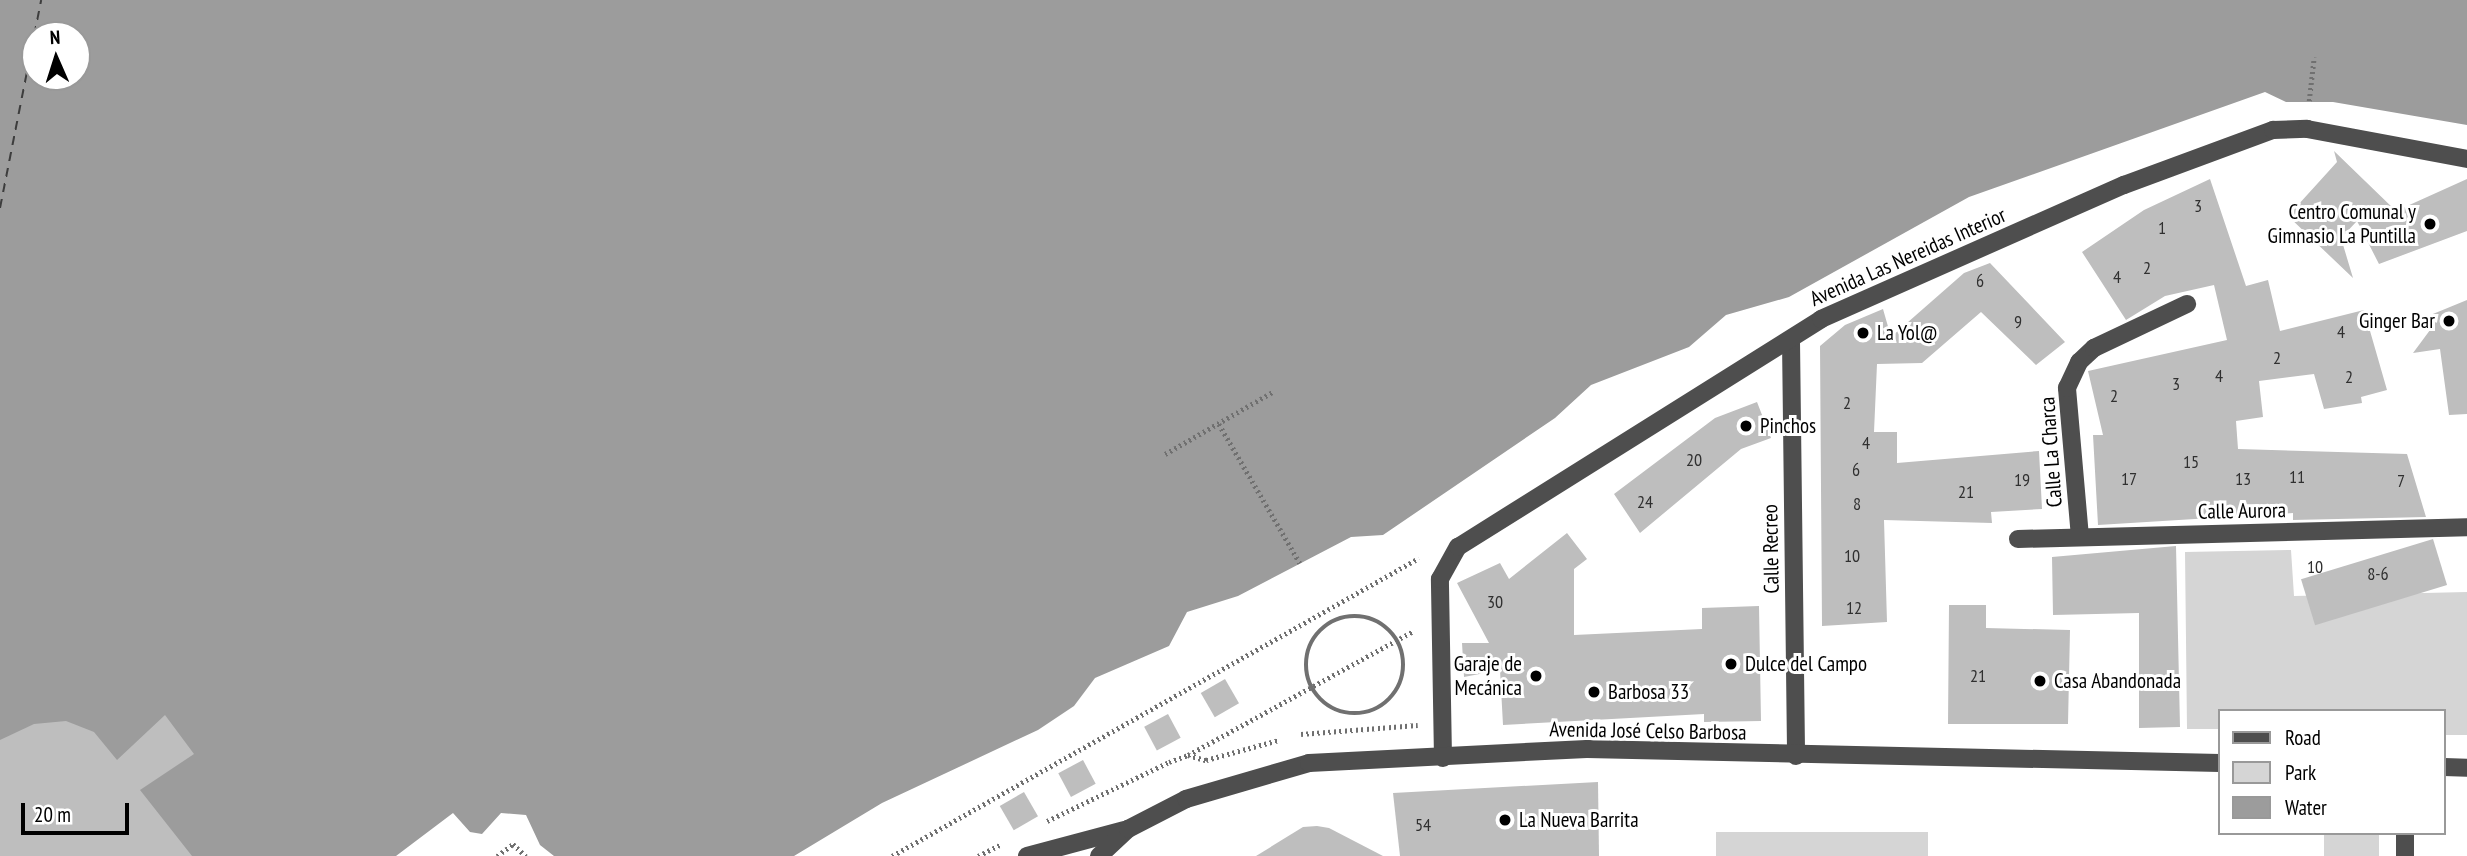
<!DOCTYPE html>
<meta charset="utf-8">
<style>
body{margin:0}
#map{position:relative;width:2467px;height:856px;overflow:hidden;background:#fff;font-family:"PT Sans Narrow",sans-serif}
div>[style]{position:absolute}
.green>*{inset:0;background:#d5d5d5;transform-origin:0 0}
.water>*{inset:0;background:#9c9c9c}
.ferry>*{height:2px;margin-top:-1px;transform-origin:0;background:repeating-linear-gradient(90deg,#3d3d3d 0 9px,transparent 0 16px)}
.building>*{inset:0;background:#bebebe;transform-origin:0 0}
.path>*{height:4.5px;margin-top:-2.25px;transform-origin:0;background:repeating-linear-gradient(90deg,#707070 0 2px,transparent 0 5.5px)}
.path>.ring{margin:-2.25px;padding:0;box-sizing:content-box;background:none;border:4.5px solid #707070;border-radius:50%}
.minor>*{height:18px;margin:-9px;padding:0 9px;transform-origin:9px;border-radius:9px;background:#4e4e4e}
.dots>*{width:19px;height:19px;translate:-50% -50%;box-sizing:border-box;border:4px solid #fff;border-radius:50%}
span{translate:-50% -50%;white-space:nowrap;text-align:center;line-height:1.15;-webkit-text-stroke:6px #fff;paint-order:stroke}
.number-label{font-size:18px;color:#303030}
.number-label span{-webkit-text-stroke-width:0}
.poi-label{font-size:21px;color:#000}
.right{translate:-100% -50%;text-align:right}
.left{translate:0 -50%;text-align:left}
.street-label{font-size:21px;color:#000}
.legend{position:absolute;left:2218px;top:709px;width:228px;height:126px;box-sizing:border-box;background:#fff;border:2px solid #999;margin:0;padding:9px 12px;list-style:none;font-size:21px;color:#000}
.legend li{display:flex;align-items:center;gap:14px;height:35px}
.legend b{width:35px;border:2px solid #999}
.north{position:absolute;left:21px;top:21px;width:70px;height:70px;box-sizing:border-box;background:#fff;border:2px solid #999;border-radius:50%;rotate:357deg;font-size:19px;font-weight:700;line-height:28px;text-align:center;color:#000}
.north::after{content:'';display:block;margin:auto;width:24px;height:32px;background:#000;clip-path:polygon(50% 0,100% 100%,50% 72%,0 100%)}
.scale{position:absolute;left:21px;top:803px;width:108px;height:32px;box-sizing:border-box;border:4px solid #000;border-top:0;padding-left:9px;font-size:21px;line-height:24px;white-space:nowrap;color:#000;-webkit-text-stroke:5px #fff;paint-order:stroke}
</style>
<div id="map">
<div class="green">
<i style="clip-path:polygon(2291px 550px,2294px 596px,2467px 592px,2467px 735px,2444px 735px,2444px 711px,2220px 711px,2220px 729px,2187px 729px,2185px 552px)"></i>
<i style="left:1716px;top:832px;width:212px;height:24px"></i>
<i style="left:2324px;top:833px;width:55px;height:23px"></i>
</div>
<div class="water">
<i style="clip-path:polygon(evenodd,0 0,2467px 0,2467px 125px,2333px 102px,2286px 102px,2265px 92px,1969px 197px,1789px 297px,1726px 315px,1689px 347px,1591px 385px,1555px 418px,1383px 535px,1351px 537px,1238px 596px,1187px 612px,1169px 646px,1095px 678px,1074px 706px,1038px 730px,882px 803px,794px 856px,554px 856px,540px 845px,526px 815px,501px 813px,482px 834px,470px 832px,453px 813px,396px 856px,0 856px,0 0,35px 35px,77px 35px,77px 77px,35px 77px,35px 35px)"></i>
</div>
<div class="ferry">
<i style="left:0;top:208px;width:212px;rotate:-78.8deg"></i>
</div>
<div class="building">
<i style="clip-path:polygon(2334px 151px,2396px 211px,2467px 179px,2467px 231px,2379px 264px,2357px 221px,2341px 238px,2353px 278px,2288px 216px,2337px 162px)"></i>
<i style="clip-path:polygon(2210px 179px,2246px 286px,2268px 280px,2280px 331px,2364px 310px,2387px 390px,2361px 397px,2362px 403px,2324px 409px,2314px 374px,2259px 381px,2263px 417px,2236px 421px,2238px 449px,2407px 454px,2426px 517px,2293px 520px,2293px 513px,2098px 525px,2093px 435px,2103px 435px,2088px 371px,2227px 340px,2214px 285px,2165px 296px,2126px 320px,2082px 252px,2144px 210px)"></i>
<i style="clip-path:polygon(1990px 263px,2065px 342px,2036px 365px,1981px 312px,1922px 363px,1877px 364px,1874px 432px,1897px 432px,1897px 463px,2039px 451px,2042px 509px,1991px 512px,1992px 523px,1884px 520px,1887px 622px,1822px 626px,1820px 346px,1845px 325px,1883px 309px,1891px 337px,1964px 273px)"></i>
<i style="clip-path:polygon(2467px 300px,2467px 414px,2449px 415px,2440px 349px,2413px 353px,2433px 326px,2428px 316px)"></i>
<i style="clip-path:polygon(1757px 402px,1771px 438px,1741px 449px,1640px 533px,1614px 494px,1715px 418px)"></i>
<i style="clip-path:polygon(1567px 533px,1587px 559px,1574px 569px,1574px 635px,1702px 629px,1702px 608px,1759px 606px,1761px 721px,1704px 722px,1704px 714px,1503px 725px,1500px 670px,1464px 677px,1462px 643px,1489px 643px,1457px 583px,1500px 563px,1509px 579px)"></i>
<i style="left:2433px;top:539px;width:48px;height:138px;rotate:73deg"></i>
<i style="clip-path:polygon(2176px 546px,2180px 727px,2139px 728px,2139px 613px,2053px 615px,2052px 557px)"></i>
<i style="clip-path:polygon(1949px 605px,1986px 605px,1986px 628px,2070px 630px,2068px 724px,1948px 724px)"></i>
<i style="left:1225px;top:679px;width:28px;height:28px;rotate:60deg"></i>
<i style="left:1168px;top:714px;width:27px;height:27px;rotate:62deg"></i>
<i style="clip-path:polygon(165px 715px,194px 754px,140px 790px,192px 856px,0 856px,0 740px,34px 724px,66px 721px,94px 732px,117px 760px)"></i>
<i style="left:1083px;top:760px;width:27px;height:28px;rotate:62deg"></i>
<i style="clip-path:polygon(1598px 782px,1599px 856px,1400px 856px,1393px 793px)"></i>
<i style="left:1024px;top:792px;width:28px;height:28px;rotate:60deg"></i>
<i style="clip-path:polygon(1317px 826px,1329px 828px,1383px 856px,1256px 856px,1303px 827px)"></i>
</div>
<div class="path">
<i style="left:2309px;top:101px;width:44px;rotate:-83.5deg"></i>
<i style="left:1219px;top:424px;width:161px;rotate:59.8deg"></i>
<i style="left:1165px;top:454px;width:126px;rotate:-30deg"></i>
<i class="ring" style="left:1306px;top:616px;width:93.5px;height:93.5px"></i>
<i style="left:1301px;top:734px;width:117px;rotate:-4.4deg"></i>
<i style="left:1188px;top:755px;width:258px;rotate:-28.8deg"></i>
<i style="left:1047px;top:821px;width:136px;rotate:-25.8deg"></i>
<i style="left:1169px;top:762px;width:20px;rotate:-20deg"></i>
<i style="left:1188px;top:755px;width:19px;rotate:16deg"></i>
<i style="left:1206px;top:760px;width:76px;rotate:-15.3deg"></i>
<i style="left:497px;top:856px;width:20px;rotate:-37deg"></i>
<i style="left:513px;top:844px;width:18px;rotate:43deg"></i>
<i style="left:892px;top:856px;width:605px;rotate:-29.49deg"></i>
<i style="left:978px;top:856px;width:27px;rotate:-27deg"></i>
</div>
<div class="minor">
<i style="left:1791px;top:341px;width:415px;rotate:89.3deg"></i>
<i style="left:2080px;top:537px;width:150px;rotate:-95deg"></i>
<i style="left:2067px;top:388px;width:29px;rotate:-65deg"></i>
<i style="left:2079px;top:362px;width:21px;rotate:-43deg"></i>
<i style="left:2094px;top:348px;width:103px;rotate:-25.3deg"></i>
<i style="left:2018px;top:539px;width:449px;rotate:-1.5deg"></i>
<i style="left:1443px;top:758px;width:179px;rotate:-91deg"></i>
<i style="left:1440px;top:579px;width:37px;rotate:-61deg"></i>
<i style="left:1458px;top:547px;width:429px;rotate:-32.1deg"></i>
<i style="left:1821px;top:319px;width:331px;rotate:-23.9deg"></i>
<i style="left:2124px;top:185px;width:159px;rotate:-20.3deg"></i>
<i style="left:2273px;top:130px;width:34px;rotate:-2deg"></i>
<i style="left:2307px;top:129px;width:163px;rotate:10.6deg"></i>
<i style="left:2444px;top:767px;width:23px;rotate:2deg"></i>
<i style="left:1027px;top:856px;width:100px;rotate:-15deg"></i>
<i style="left:1099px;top:856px;width:40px;rotate:-43deg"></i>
<i style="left:1128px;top:829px;width:65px;rotate:-27.3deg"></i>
<i style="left:1186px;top:799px;width:128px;rotate:-16.3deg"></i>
<i style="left:1309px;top:763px;width:278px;rotate:-2.9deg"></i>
<i style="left:1587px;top:749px;width:633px;rotate:1.27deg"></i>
<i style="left:2405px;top:856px;width:23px;rotate:-90deg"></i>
</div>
<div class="dots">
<i style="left:2430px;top:224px;background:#000"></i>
<i style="left:2449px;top:321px;background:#000"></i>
<i style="left:1863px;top:333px;background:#000"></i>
<i style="left:1746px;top:426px;background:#000"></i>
<i style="left:1731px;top:664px;background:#000"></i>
<i style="left:1536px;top:676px;background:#000"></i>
<i style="left:2040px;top:681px;background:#000"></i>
<i style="left:1594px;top:692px;background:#000"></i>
<i style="left:1505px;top:820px;background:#000"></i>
</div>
<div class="number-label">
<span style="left:2198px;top:206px">3</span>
<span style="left:2162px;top:228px">1</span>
<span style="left:2147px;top:268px">2</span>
<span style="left:2117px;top:277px">4</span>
<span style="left:1980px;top:281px">6</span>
<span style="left:2018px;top:322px">9</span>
<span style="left:2341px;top:332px">4</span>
<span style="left:2277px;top:358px">2</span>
<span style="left:2219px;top:376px">4</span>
<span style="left:2349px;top:377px">2</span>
<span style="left:2176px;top:384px">3</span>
<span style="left:2114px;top:396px">2</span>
<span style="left:1847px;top:403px">2</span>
<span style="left:1866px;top:443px">4</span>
<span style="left:1694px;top:460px">20</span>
<span style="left:2191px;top:462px">15</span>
<span style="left:1856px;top:470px">6</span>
<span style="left:2297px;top:477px">11</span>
<span style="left:2129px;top:479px">17</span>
<span style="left:2243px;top:479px">13</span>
<span style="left:2022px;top:480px">19</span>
<span style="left:2401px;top:481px">7</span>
<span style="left:1966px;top:492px">21</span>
<span style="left:1645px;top:502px">24</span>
<span style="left:1857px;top:504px">8</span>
<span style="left:1852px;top:556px">10</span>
<span style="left:2315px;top:567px">10</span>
<span style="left:2378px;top:574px">8-6</span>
<span style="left:1495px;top:602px">30</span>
<span style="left:1854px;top:608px">12</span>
<span style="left:1978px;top:676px">21</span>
<span style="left:1423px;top:825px">54</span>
</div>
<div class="poi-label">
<span class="right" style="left:2416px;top:224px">Centro Comunal y<br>Gimnasio La Puntilla</span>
<span class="right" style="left:2435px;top:321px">Ginger Bar</span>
<span class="left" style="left:1877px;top:333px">La Yol@</span>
<span class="left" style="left:1760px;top:426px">Pinchos</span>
<span class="right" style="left:1522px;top:676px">Garaje de<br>Mecánica</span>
<span class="left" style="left:1745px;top:664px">Dulce del Campo</span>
<span class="left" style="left:2054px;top:681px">Casa Abandonada</span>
<span class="left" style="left:1608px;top:692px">Barbosa 33</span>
<span class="left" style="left:1519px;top:820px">La Nueva Barrita</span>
</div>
<div class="street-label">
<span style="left:1908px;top:257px;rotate:-24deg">Avenida Las Nereidas Interior</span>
<span style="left:2051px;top:452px;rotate:-94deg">Calle La Charca</span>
<span style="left:2242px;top:511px;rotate:-1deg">Calle Aurora</span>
<span style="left:1771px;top:549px;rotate:-91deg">Calle Recreo</span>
<span style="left:1648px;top:731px;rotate:1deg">Avenida José Celso Barbosa</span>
</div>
<ul class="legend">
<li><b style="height:9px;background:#4e4e4e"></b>Road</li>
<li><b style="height:19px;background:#d5d5d5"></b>Park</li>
<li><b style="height:19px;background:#9c9c9c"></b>Water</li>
</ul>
<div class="north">N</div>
<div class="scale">20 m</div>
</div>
